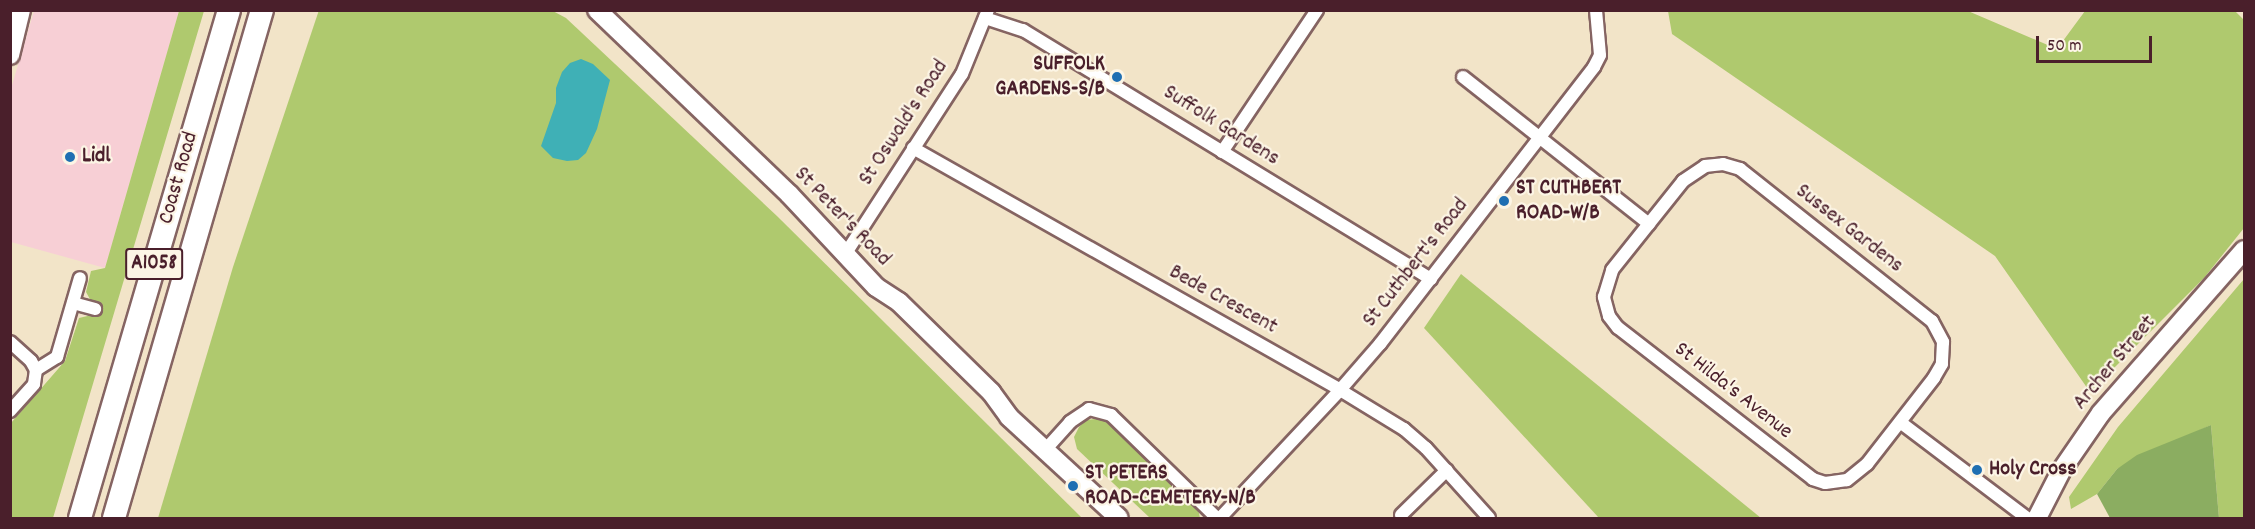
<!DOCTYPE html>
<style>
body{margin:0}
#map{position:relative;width:2255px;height:529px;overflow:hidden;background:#f2e4c8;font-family:Dekko,sans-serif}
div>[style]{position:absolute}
.built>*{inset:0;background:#f7cfd5}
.green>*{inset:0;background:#afc96e}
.forest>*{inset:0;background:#8bad61}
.water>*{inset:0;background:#3fb0b6}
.roads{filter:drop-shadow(2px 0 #856462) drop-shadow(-2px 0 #856462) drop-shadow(0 2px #856462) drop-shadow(0 -2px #856462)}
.street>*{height:12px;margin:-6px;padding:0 6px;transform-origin:6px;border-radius:6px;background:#fff}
.secondary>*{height:18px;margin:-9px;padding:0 9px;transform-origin:9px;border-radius:9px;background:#fff}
.highway>*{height:22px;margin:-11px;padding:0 11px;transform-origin:11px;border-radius:11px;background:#fff}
.dots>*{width:16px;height:16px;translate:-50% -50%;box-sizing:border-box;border:3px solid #fcf5e5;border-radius:50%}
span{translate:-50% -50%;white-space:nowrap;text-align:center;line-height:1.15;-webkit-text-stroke:4.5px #fcf5e5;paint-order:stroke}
.shield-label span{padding:2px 4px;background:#fcf5e5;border:2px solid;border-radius:4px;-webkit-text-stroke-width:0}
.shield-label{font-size:21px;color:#4a1f2b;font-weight:700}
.poi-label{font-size:22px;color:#4a1f2b;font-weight:700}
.right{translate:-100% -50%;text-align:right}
.left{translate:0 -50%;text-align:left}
.street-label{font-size:22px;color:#4a1f2b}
.frame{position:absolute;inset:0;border:12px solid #4a1f2b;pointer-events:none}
.scale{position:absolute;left:2036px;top:36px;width:116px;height:27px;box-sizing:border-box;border:3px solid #4a1f2b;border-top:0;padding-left:8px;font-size:18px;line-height:21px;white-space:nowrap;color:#4a1f2b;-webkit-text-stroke:4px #fcf5e5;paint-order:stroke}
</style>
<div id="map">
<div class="built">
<i style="clip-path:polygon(34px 11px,179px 11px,105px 268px,11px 242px,10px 92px)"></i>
</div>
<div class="green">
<i style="clip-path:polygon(319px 10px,551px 10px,566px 18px,778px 217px,1082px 518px,158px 518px,233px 267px)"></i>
<i style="clip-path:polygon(179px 11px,204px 11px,53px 518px,11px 518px,11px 423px,65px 361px,79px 318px,96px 314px,99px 304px,91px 301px,86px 292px,91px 271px,105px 268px)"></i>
<i style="clip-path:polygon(1668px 11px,1968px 11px,2057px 49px,2085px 11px,2235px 11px,2244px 20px,2244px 228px,2204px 278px,2090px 392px,1995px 256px,1672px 34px)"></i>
<i style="clip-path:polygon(1461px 274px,1761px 518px,1599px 518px,1424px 328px)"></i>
<i style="clip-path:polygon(2244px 279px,2244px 518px,2219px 518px,2211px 425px,2117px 469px,2097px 494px,2071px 509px,2069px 497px,2118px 427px)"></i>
<i style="clip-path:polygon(1095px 419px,1104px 420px,1197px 504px,1200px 518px,1150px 518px,1077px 449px,1074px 437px,1079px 427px,1086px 420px)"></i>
</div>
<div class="forest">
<i style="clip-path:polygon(2211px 425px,2219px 518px,2110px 518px,2097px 494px,2117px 469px,2137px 455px)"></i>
</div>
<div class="water">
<i style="clip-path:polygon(581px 59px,593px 64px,610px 80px,597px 129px,586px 153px,578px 160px,567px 161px,553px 158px,541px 146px,556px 103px,556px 88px,562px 72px,570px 63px)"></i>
</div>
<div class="roads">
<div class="street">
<i style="left:985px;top:18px;width:40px;rotate:18deg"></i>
<i style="left:1023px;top:30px;width:478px;rotate:31.4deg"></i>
<i style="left:1463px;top:77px;width:237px;rotate:38.3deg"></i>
<i style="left:913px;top:148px;width:491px;rotate:29.5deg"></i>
<i style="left:1340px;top:390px;width:75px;rotate:31.4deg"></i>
<i style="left:1404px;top:429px;width:29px;rotate:41deg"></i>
<i style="left:1426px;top:448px;width:94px;rotate:48deg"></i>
<i style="left:1222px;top:152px;width:171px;rotate:-56.2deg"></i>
<i style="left:1723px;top:164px;width:18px;rotate:16deg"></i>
<i style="left:1740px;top:169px;width:245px;rotate:38.4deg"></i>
<i style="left:1932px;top:321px;width:24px;rotate:62deg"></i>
<i style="left:1943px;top:342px;width:22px;rotate:93deg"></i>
<i style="left:1942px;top:364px;width:16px;rotate:120deg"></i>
<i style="left:1934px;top:378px;width:109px;rotate:127.9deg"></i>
<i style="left:1867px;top:464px;width:26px;rotate:141deg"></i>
<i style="left:1847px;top:480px;width:22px;rotate:172deg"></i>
<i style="left:1825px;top:483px;width:13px;rotate:-162deg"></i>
<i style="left:1813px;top:479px;width:247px;rotate:-142.2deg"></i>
<i style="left:1618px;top:328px;width:15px;rotate:-127deg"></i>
<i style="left:1609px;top:316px;width:20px;rotate:-105deg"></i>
<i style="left:1604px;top:297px;width:28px;rotate:-73deg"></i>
<i style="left:1612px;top:270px;width:114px;rotate:-51.4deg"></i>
<i style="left:1683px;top:181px;width:27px;rotate:-34deg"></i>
<i style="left:1705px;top:166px;width:18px;rotate:-6deg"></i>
<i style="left:846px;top:253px;width:213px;rotate:-57.1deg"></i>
<i style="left:962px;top:74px;width:69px;rotate:-67.9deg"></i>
<i style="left:73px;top:303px;width:23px;rotate:15deg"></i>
<i style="left:10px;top:342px;width:28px;rotate:42deg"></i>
<i style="left:31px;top:361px;width:10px;rotate:61deg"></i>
<i style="left:10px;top:411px;width:36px;rotate:-48deg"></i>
<i style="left:34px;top:384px;width:14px;rotate:-82deg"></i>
<i style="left:36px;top:370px;width:25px;rotate:-32deg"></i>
<i style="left:57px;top:357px;width:82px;rotate:-73.8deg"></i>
<i style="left:1900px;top:422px;width:159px;rotate:37.1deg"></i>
<i style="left:1046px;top:449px;width:36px;rotate:-48deg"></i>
<i style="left:1070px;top:422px;width:23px;rotate:-34deg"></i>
<i style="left:1089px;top:409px;width:23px;rotate:15deg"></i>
<i style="left:1111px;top:415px;width:148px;rotate:44.2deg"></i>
<i style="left:1401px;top:515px;width:64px;rotate:-44.4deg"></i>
<i style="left:1220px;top:518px;width:175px;rotate:-46.8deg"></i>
<i style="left:1340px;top:390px;width:61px;rotate:-49deg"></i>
<i style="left:1380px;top:344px;width:350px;rotate:-52.3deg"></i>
<i style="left:1594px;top:67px;width:13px;rotate:-63deg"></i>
<i style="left:1600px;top:55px;width:45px;rotate:-95.1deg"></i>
</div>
<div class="secondary">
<i style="left:597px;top:10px;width:266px;rotate:43.8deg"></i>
<i style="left:789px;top:194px;width:127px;rotate:46.9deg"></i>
<i style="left:876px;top:287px;width:27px;rotate:33deg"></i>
<i style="left:899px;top:302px;width:129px;rotate:44.4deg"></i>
<i style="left:991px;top:392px;width:31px;rotate:54deg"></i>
<i style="left:1009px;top:417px;width:149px;rotate:42.6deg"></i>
<i style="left:10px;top:55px;width:46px;rotate:-76.3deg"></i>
<i style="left:2037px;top:518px;width:53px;rotate:-62.9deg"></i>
<i style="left:2061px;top:471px;width:70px;rotate:-55.4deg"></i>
<i style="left:2101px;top:413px;width:217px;rotate:-48.7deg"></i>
</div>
<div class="highway">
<i style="left:80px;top:518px;width:529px;rotate:-73.65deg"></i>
<i style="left:114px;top:518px;width:529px;rotate:-73.76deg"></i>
</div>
</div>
<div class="dots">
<i style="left:1117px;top:77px;background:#1f6fb2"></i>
<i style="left:70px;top:157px;background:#1f6fb2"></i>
<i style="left:1504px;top:201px;background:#1f6fb2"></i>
<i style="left:1977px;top:470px;background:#1f6fb2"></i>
<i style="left:1073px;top:486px;background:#1f6fb2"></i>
</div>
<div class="shield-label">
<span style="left:154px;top:264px">A1058</span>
</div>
<div class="poi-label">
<span class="right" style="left:1105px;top:77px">SUFFOLK<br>GARDENS-S/B</span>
<span class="left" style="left:82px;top:157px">Lidl</span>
<span class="left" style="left:1516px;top:201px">ST CUTHBERT<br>ROAD-W/B</span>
<span class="left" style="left:1989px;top:470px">Holy Cross</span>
<span class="left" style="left:1085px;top:486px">ST PETERS<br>ROAD-CEMETERY-N/B</span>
</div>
<div class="street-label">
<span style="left:904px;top:123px;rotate:-57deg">St Oswald's Road</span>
<span style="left:1221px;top:126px;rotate:32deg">Suffolk Gardens</span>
<span style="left:179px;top:178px;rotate:-74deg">Coast Road</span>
<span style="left:842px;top:217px;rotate:46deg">St Peter's Road</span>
<span style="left:1849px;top:229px;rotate:38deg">Sussex Gardens</span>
<span style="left:1416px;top:263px;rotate:-52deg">St Cuthbert's Road</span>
<span style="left:1223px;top:300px;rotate:29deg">Bede Crescent</span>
<span style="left:2115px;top:363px;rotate:-50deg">Archer Street</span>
<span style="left:1733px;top:391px;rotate:38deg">St Hilda's Avenue</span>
</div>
<div class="frame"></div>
<div class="scale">50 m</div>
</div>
